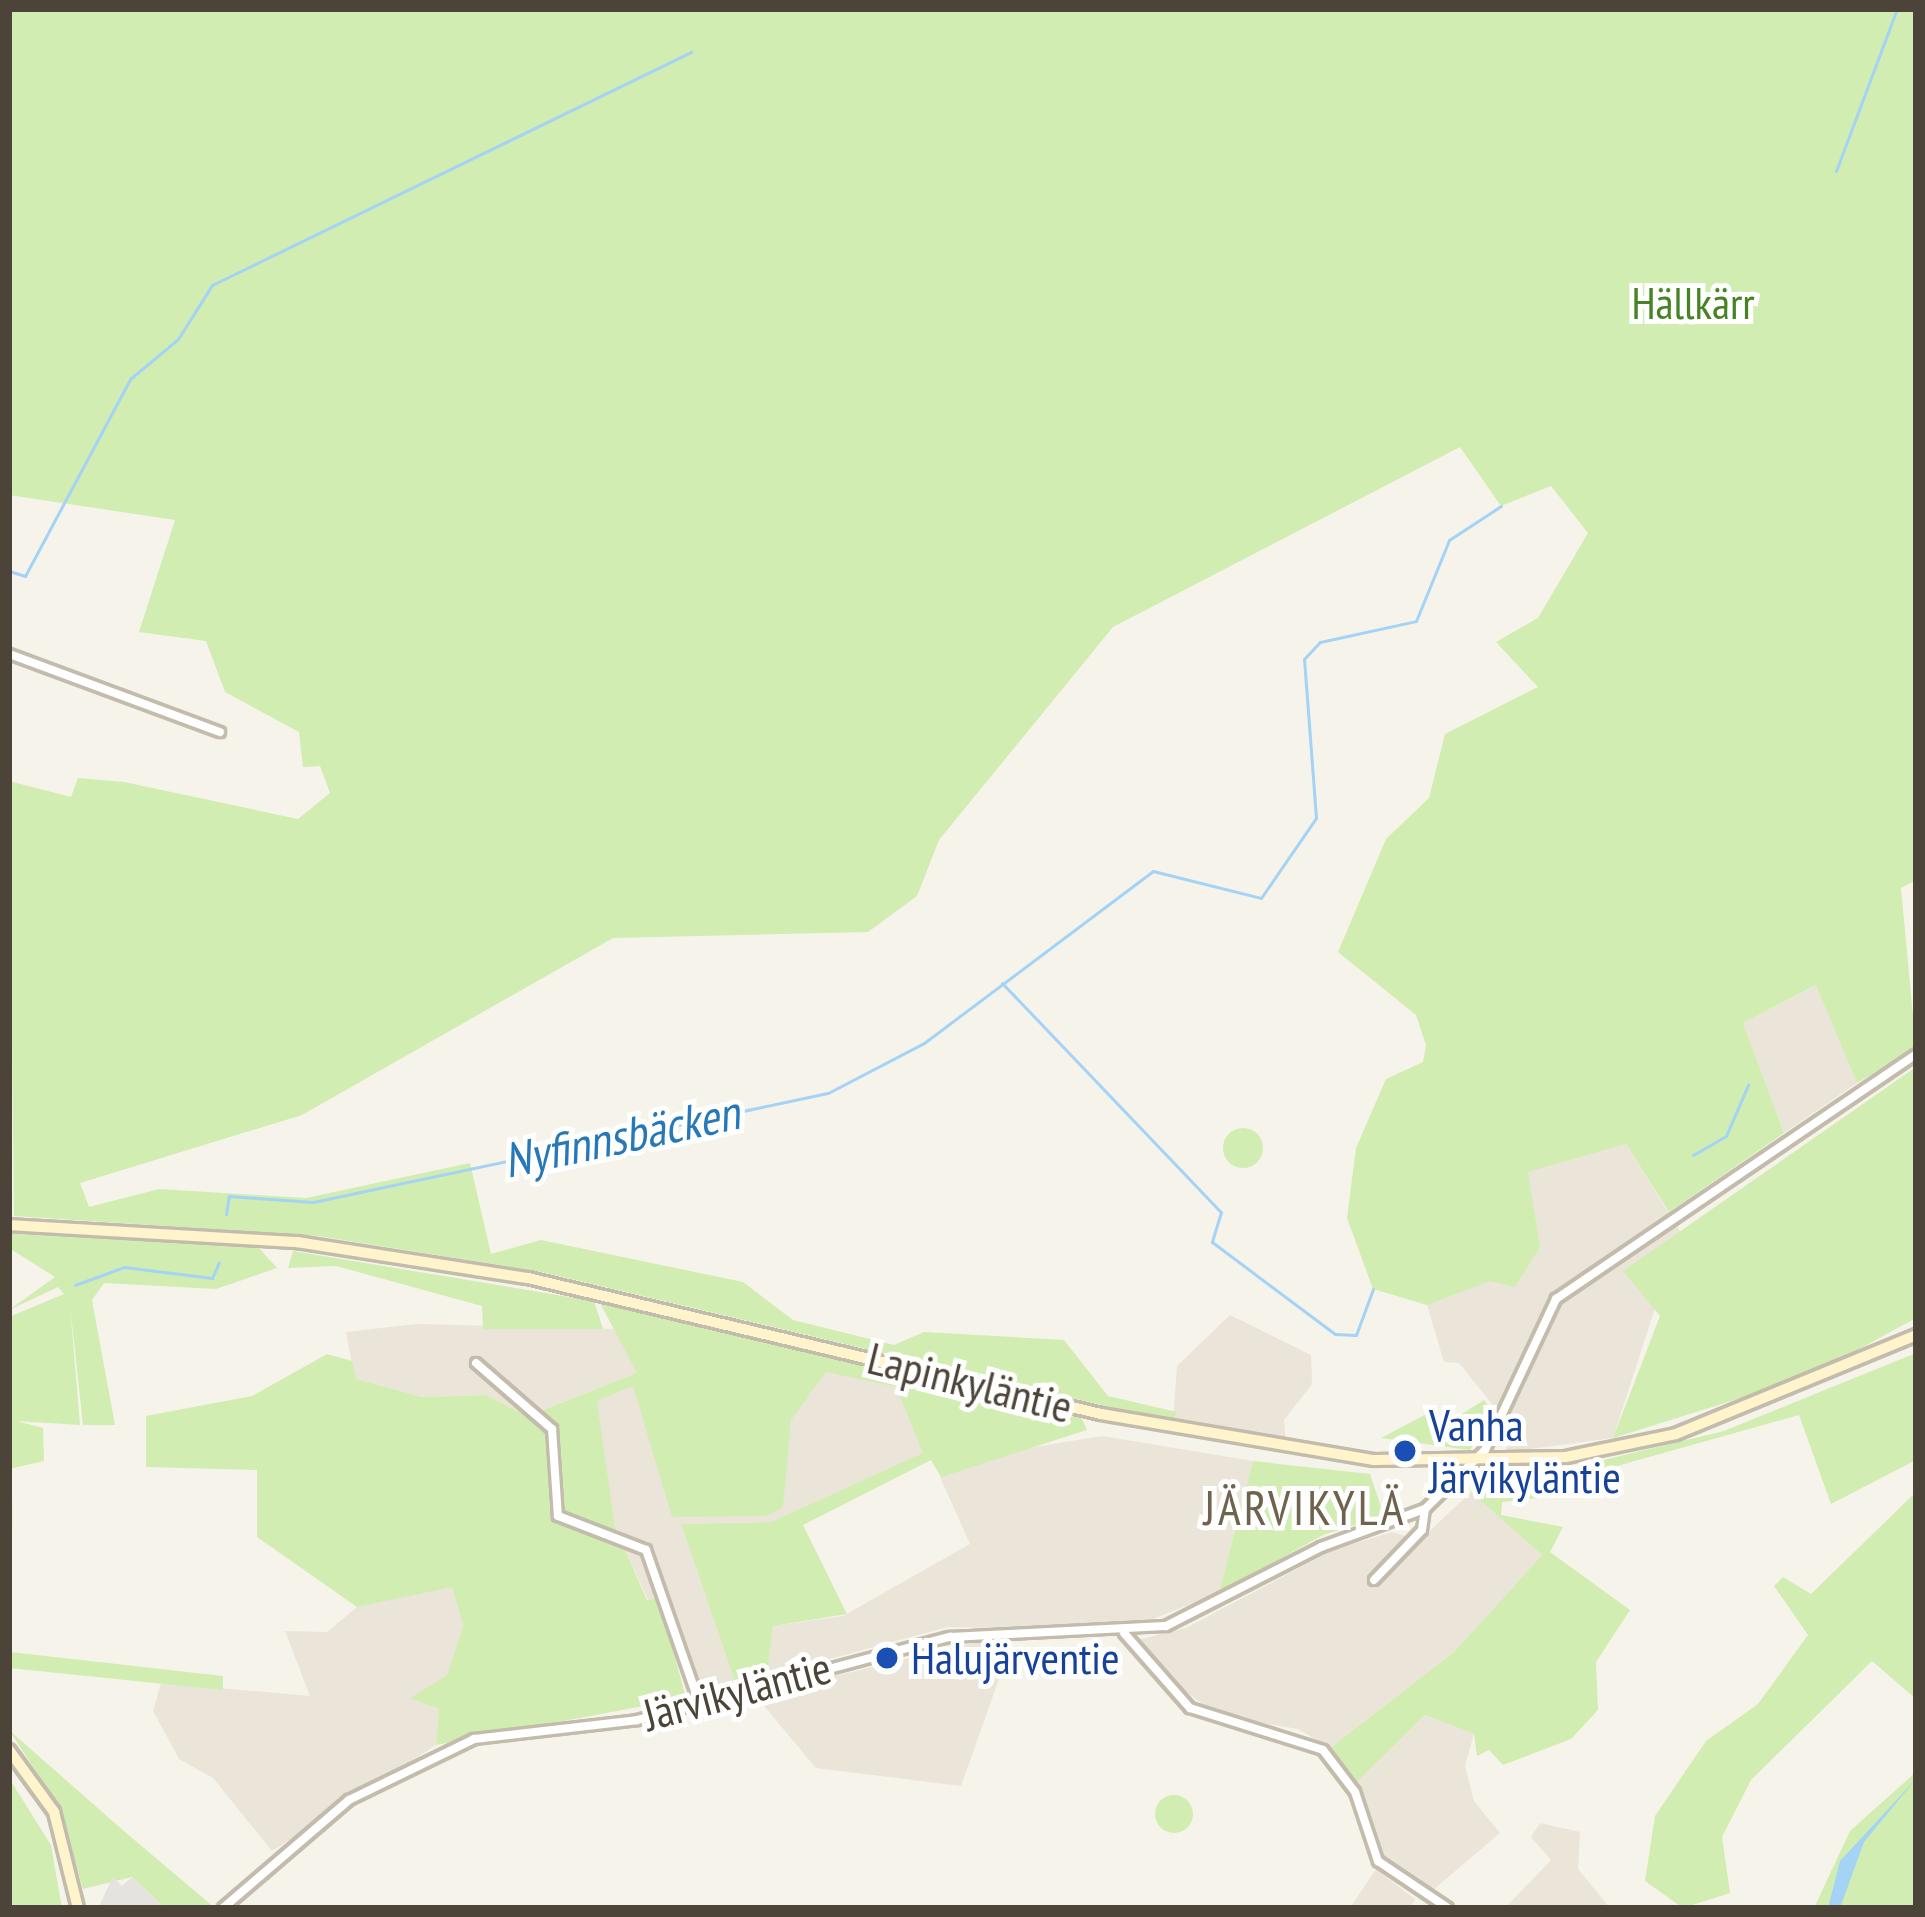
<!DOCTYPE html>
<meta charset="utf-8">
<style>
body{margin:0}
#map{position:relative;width:1925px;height:1917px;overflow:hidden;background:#f6f3eb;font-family:"PT Sans Narrow",sans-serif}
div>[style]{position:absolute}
.residential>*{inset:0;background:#ebe5d9}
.green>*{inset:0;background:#d1edb1}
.round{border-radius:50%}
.parking>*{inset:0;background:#e5e3df}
.water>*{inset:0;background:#a4d3f6}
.stream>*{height:3px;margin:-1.5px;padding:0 1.5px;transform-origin:1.5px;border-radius:1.5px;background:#a4d3f6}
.roads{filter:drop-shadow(3px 0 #c3bcac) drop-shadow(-3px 0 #c3bcac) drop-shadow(0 3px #c3bcac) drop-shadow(0 -3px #c3bcac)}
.street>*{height:8px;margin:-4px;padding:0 4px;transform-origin:4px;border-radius:4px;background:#fff}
.secondary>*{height:10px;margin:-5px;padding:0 5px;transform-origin:5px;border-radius:5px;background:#fff4cc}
.dots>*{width:33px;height:33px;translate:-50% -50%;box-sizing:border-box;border:6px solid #fff;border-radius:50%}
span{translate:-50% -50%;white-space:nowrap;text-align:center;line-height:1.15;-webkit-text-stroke:10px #fff;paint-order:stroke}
.park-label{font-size:45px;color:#478325}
.street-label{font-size:45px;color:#4c4438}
.transit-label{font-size:45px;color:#164399}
.left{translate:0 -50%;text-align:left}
.water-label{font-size:48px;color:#2678b8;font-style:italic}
.neighbourhood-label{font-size:48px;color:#6f634e;letter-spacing:3px}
.frame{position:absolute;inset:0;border:12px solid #4c4438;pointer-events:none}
</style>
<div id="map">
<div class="residential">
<i style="clip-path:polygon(1817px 985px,1857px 1083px,1784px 1133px,1743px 1023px)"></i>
<i style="clip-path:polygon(1626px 1144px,1680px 1231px,1613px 1438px,1506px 1452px,1508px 1424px,1459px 1363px,1444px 1362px,1427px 1305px,1540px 1247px,1527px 1172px)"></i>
<i style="clip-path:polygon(1230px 1315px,1311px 1355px,1312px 1384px,1284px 1420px,1286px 1445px,1173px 1422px,1177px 1366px)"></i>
<i style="clip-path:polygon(416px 1324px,617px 1329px,638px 1373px,526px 1416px,486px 1395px,422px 1397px,355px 1379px,346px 1332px)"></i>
<i style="clip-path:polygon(711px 1345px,896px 1387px,924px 1453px,771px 1522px,681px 1524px,736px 1685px,703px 1696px,669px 1597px,648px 1600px,615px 1527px,596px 1401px)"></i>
<i style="clip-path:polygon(1102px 1436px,1253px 1461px,1219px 1593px,1122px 1631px,948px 1627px,767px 1676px,773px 1626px,843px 1616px,970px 1544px,940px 1477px,998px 1453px)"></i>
<i style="clip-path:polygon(1471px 1492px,1543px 1554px,1454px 1652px,1330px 1748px,1298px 1729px,1217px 1715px,1149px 1664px,1141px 1639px,1186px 1628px,1333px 1550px,1392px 1532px,1420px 1540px)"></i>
<i style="clip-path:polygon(452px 1586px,463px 1626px,447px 1675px,411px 1698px,439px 1709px,436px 1745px,272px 1851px,213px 1778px,179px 1759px,153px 1711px,161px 1683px,310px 1696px,285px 1631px,327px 1632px,357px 1607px)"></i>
<i style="clip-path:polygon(978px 1642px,1010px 1648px,961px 1786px,816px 1768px,755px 1695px)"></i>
<i style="clip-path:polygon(1425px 1715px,1474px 1734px,1465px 1766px,1474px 1801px,1500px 1833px,1432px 1891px,1381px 1859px,1354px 1785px)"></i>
<i style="clip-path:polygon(1540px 1823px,1580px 1832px,1578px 1869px,1610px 1908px,1505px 1908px,1551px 1860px,1531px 1837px)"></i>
<i style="clip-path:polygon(1376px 1869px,1415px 1899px,1410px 1908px,1350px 1908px)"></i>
</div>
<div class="green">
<i style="clip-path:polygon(9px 9px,1916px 9px,1916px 880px,1901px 888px,1916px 1048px,1857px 1083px,1816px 985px,1743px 1023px,1784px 1133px,1669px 1212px,1626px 1144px,1528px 1172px,1540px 1247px,1515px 1287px,1490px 1281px,1427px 1305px,1373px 1289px,1347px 1218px,1356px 1148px,1386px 1079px,1423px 1062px,1426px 1045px,1416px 1015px,1338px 952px,1386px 839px,1429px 798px,1445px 734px,1538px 687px,1496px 642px,1538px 618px,1588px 533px,1551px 486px,1501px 506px,1460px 447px,1113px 627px,939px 840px,917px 896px,868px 932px,613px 938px,302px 1115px,80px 1183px,89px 1207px,159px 1189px,306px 1198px,470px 1163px,491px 1254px,541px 1240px,743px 1282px,793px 1320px,894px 1345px,924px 1332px,1064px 1340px,1108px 1396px,1177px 1412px,1173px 1422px,542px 1272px,318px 1236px,14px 1216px,9px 781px,71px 797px,78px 778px,124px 782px,298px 819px,330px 793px,320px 766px,303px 767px,299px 732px,225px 692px,206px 641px,139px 632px,175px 520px,9px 495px)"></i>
<i style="clip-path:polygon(1916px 1067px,1916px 1318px,1808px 1377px,1613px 1438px,1660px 1316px,1623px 1271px)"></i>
<i class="round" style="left:1223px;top:1128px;width:40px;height:40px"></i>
<i style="clip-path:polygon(9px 1233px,258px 1247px,277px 1268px,216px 1289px,104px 1283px,92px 1300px,115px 1425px,83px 1425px,70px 1305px,80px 1425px,16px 1421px,43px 1428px,44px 1461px,9px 1469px,9px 1317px,64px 1294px,58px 1287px,9px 1310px,55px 1277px,9px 1248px)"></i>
<i style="clip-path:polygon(293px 1251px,594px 1301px,603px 1329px,483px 1329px,482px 1306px,336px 1266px,288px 1268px)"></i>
<i style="clip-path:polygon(600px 1303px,1081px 1417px,1087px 1430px,941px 1477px,931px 1460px,803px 1525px,847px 1614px,773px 1626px,767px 1676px,736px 1685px,681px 1524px,771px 1522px,923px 1453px,896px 1387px,826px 1372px,791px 1420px,783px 1507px,766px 1516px,672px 1517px,633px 1386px,597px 1401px,615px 1527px,647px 1600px,659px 1598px,686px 1698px,436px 1745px,439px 1709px,410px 1698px,447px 1675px,463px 1626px,452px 1587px,357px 1607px,257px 1537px,257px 1470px,146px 1467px,146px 1416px,252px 1396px,327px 1354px,352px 1361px,356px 1379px,422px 1397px,486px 1395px,527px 1416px,637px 1373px)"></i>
<i style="clip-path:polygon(1916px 1353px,1916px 1460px,1831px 1504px,1799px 1415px,1592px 1473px,1595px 1491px,1502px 1502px,1501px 1515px,1563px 1527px,1550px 1552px,1630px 1610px,1596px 1662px,1598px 1710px,1571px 1739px,1503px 1765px,1489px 1750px,1477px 1756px,1474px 1734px,1425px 1715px,1354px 1785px,1330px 1748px,1454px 1652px,1542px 1555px,1471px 1492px,1482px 1477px,1562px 1470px,1724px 1431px)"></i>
<i style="clip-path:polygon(1484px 1400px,1495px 1415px,1470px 1450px,1381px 1438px,1434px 1410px,1446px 1424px)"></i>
<i style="clip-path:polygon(1253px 1461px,1370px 1474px,1384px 1516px,1323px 1535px,1219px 1593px)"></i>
<i style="clip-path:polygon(13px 1479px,10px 1652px,223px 1676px,223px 1690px,9px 1668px)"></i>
<i style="clip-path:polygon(1916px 1492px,1916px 1699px,1872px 1661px,1751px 1780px,1722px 1837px,1730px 1893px,1683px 1908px,1645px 1881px,1655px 1816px,1706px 1741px,1758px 1704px,1808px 1635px,1774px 1586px,1783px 1577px,1811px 1594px)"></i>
<i style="clip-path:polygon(9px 1730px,125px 1832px,215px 1908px,165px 1908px,132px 1877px,83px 1889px,58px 1805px)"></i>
<i style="clip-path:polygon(1916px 1772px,1916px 1908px,1814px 1908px,1850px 1831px)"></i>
<i style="clip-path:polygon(9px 1778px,51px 1845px,62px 1908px,9px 1908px)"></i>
<i class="round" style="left:1155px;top:1795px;width:38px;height:38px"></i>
</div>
<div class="parking">
<i style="clip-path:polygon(113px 1877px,122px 1886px,132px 1877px,165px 1908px,98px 1908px)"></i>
</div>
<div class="water">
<i style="clip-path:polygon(1916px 1779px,1864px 1842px,1840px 1908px,1828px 1908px,1840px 1861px)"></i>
</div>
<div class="stream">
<i style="left:1836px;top:171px;width:173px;rotate:-69.4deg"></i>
<i style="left:9px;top:571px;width:17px;rotate:17deg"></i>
<i style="left:25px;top:576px;width:223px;rotate:-61.9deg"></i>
<i style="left:130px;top:379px;width:62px;rotate:-39.8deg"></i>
<i style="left:178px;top:339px;width:64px;rotate:-57.8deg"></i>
<i style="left:212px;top:285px;width:533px;rotate:-25.94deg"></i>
<i style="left:1002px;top:983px;width:317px;rotate:46.3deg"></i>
<i style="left:1221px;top:1212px;width:31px;rotate:107deg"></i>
<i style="left:1212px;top:1242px;width:154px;rotate:36.8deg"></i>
<i style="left:1335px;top:1334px;width:21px;rotate:3deg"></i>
<i style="left:1356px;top:1335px;width:49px;rotate:-69.7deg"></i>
<i style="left:1693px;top:1155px;width:38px;rotate:-30deg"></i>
<i style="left:1726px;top:1136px;width:56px;rotate:-66.7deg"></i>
<i style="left:226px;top:1214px;width:18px;rotate:-81deg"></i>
<i style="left:229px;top:1196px;width:84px;rotate:4.1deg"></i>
<i style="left:313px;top:1202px;width:526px;rotate:-11.95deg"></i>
<i style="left:828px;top:1093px;width:108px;rotate:-27.5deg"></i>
<i style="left:924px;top:1043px;width:286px;rotate:-36.9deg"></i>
<i style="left:1153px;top:871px;width:111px;rotate:14deg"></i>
<i style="left:1261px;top:898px;width:97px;rotate:-55.5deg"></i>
<i style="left:1316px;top:818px;width:159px;rotate:-94.3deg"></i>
<i style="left:1304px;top:659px;width:23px;rotate:-47deg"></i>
<i style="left:1320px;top:642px;width:98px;rotate:-12.3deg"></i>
<i style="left:1416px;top:621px;width:87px;rotate:-67.8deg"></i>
<i style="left:1449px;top:540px;width:62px;rotate:-33.2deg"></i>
<i style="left:75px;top:1285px;width:52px;rotate:-20.2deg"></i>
<i style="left:124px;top:1267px;width:89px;rotate:7.1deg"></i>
<i style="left:212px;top:1278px;width:17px;rotate:-66deg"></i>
</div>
<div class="roads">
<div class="street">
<i style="left:9px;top:654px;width:225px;rotate:20.3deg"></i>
<i style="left:476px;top:1363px;width:101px;rotate:41deg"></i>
<i style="left:552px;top:1429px;width:87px;rotate:86.1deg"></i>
<i style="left:558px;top:1516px;width:94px;rotate:21.1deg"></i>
<i style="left:646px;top:1550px;width:164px;rotate:70.8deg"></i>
<i style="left:1374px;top:1580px;width:69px;rotate:-46.2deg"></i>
<i style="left:1422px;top:1530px;width:21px;rotate:-82deg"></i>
<i style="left:1124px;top:1633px;width:100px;rotate:48.7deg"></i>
<i style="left:1190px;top:1708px;width:139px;rotate:17.5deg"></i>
<i style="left:1323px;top:1750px;width:53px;rotate:52.7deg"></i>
<i style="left:1355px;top:1792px;width:73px;rotate:71.6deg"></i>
<i style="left:1378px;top:1861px;width:84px;rotate:33.9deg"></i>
<i style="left:223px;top:1908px;width:166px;rotate:-40.6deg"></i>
<i style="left:349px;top:1800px;width:139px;rotate:-26deg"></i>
<i style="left:474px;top:1739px;width:164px;rotate:-6.6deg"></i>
<i style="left:637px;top:1720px;width:324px;rotate:-14.9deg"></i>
<i style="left:950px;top:1637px;width:216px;rotate:-2.9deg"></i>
<i style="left:1166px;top:1626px;width:174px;rotate:-27deg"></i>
<i style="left:1321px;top:1547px;width:111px;rotate:-20.1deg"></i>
<i style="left:1425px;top:1509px;width:84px;rotate:-44.5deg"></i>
<i style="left:1485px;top:1450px;width:167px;rotate:-64.8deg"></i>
<i style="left:1556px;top:1299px;width:435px;rotate:-34.2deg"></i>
</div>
<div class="secondary">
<i style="left:9px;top:1225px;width:289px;rotate:3.4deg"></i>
<i style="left:297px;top:1242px;width:234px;rotate:8.9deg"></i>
<i style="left:528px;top:1278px;width:589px;rotate:13.35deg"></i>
<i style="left:1101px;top:1414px;width:277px;rotate:9.6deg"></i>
<i style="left:1374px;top:1460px;width:192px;rotate:-0.9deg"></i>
<i style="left:1566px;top:1457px;width:112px;rotate:-11.8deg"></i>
<i style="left:1676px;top:1434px;width:260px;rotate:-22.4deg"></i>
<i style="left:9px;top:1750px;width:77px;rotate:54deg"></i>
<i style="left:54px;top:1812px;width:99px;rotate:76deg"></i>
</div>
</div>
<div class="dots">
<i style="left:1405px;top:1451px;background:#1a4fb4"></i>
<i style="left:887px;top:1658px;background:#1a4fb4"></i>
</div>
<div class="park-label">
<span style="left:1693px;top:303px">Hällkärr</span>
</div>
<div class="street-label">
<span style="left:970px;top:1382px;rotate:14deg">Lapinkyläntie</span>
<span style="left:737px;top:1691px;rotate:-15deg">Järvikyläntie</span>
</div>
<div class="transit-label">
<span class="left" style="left:1429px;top:1451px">Vanha<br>Järvikyläntie</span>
<span class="left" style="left:911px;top:1658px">Halujärventie</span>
</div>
<div class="water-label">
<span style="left:621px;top:1136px;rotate:-12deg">Nyfinnsbäcken</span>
</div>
<div class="neighbourhood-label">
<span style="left:1305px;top:1508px">JÄRVIKYLÄ</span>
</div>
<div class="frame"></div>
</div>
